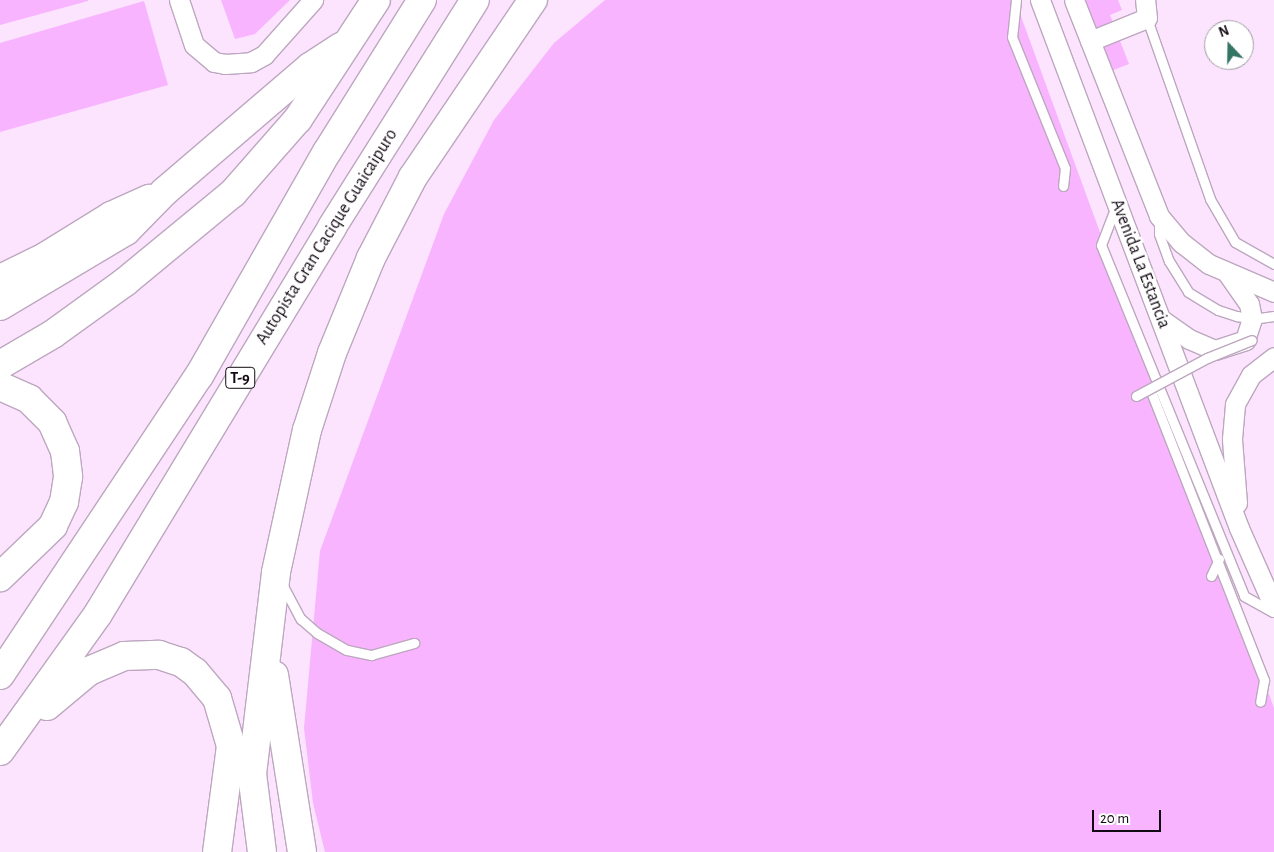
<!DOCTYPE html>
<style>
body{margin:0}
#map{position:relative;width:1274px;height:852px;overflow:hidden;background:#fce4fe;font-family:"Alegreya Sans",sans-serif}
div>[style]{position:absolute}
.building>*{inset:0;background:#f8b4ff}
.roads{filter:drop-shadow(1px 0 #bda7bf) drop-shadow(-1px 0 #bda7bf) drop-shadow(0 1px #bda7bf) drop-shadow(0 -1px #bda7bf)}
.lane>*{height:9px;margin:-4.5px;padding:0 4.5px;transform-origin:4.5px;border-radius:4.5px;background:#fff}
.street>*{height:19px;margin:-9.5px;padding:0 9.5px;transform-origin:9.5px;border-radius:9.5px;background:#fff}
.highway>*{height:28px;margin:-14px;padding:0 14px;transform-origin:14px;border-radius:14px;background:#fff}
.bridges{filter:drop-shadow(1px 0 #bda7bf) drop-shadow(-1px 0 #bda7bf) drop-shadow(0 1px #bda7bf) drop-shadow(0 -1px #bda7bf)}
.lane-bridge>*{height:9px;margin:-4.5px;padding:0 4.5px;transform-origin:4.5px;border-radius:4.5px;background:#fff}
span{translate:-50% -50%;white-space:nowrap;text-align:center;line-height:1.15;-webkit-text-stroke:5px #fff;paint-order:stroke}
.shield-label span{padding:1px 4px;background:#fff;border:1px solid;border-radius:4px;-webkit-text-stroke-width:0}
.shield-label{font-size:16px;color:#120a12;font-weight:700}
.street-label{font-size:18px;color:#120a12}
.north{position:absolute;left:1204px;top:20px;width:50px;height:50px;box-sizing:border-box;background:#fff;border:1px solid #a09da0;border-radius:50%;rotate:339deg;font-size:14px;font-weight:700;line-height:20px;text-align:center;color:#120a12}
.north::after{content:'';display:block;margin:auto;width:18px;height:22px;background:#347563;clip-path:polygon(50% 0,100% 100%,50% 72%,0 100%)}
.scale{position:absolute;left:1092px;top:810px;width:69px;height:22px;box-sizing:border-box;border:2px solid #120a12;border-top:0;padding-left:6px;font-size:15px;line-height:18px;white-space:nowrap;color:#120a12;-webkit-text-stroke:4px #fff;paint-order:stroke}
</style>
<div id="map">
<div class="building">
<i style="clip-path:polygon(0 0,88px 0,88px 1px,0 25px)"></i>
<i style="clip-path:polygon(221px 0,290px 0,255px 34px,235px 39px)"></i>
<i style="clip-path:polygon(605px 0,1015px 0,1274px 708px,1274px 852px,325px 852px,313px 803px,304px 728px,320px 551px,444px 214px,494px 120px,554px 43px)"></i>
<i style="clip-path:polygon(1085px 0,1118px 0,1122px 10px,1110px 15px,1129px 64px,1111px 71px)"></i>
<i style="clip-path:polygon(144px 1px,168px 85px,0 132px,0 43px)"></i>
</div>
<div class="roads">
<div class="lane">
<i style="left:1016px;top:0;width:37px;rotate:96deg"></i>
<i style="left:1012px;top:37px;width:141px;rotate:68deg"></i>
<i style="left:1065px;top:168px;width:18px;rotate:96deg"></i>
<i style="left:1146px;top:16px;width:194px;rotate:70.7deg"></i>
<i style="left:1210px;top:199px;width:50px;rotate:59.8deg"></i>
<i style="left:1235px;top:242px;width:45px;rotate:29.4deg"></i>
<i style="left:1116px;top:206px;width:42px;rotate:111deg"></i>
<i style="left:1101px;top:245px;width:379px;rotate:67.8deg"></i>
<i style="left:1244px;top:596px;width:33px;rotate:29deg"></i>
<i style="left:1159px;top:220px;width:14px;rotate:90deg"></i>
<i style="left:1159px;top:234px;width:29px;rotate:70deg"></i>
<i style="left:1169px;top:261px;width:36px;rotate:58deg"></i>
<i style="left:1188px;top:292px;width:35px;rotate:31deg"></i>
<i style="left:1218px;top:310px;width:20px;rotate:18deg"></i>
<i style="left:1237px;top:316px;width:15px;rotate:11deg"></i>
<i style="left:1252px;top:319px;width:22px;rotate:-8deg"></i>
<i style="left:1150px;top:389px;width:313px;rotate:68.6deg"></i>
<i style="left:1264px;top:680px;width:22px;rotate:100deg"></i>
<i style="left:1211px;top:576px;width:19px;rotate:-65deg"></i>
<i style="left:282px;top:584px;width:40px;rotate:62deg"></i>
<i style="left:301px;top:619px;width:21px;rotate:41deg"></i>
<i style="left:317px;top:633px;width:34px;rotate:30deg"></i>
<i style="left:347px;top:650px;width:25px;rotate:12deg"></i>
<i style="left:371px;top:655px;width:45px;rotate:-15.6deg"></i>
</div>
<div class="street">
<i style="left:179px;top:0;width:47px;rotate:71.6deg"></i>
<i style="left:194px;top:45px;width:26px;rotate:40deg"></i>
<i style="left:214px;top:62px;width:11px;rotate:10deg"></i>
<i style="left:225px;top:64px;width:26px;rotate:-4deg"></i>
<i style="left:251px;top:62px;width:15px;rotate:-28deg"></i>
<i style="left:264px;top:55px;width:74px;rotate:-48.3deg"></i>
<i style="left:1040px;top:0;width:564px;rotate:69.35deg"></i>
<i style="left:1239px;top:528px;width:86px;rotate:66.1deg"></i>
<i style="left:1074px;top:0;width:232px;rotate:68.5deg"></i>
<i style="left:1159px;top:216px;width:35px;rotate:50deg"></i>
<i style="left:1182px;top:243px;width:34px;rotate:38deg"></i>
<i style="left:1209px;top:264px;width:71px;rotate:23.3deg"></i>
<i style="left:1090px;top:41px;width:61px;rotate:-22deg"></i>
<i style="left:1147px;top:18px;width:18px;rotate:-96deg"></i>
<i style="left:1162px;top:320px;width:33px;rotate:35deg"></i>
<i style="left:1189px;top:339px;width:28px;rotate:23deg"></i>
<i style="left:1215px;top:350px;width:32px;rotate:-18deg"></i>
<i style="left:1245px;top:340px;width:22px;rotate:-72deg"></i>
<i style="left:1252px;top:319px;width:15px;rotate:-101deg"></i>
<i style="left:1249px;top:304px;width:37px;rotate:-125deg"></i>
<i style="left:1237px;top:503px;width:64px;rotate:-94.5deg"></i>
<i style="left:1232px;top:439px;width:35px;rotate:-85deg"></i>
<i style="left:1235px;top:404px;width:33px;rotate:-61deg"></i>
<i style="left:1251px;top:375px;width:29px;rotate:-38deg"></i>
</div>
<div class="highway">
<i style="left:0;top:279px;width:50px;rotate:-26.1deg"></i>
<i style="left:45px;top:257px;width:78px;rotate:-31.8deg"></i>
<i style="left:111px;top:216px;width:42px;rotate:-24.1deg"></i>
<i style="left:0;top:306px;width:147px;rotate:-30.8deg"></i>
<i style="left:126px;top:231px;width:54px;rotate:-45.7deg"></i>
<i style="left:164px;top:192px;width:192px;rotate:-40.6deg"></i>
<i style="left:310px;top:67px;width:37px;rotate:-33deg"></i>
<i style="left:0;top:365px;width:61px;rotate:-30.3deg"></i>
<i style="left:53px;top:334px;width:89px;rotate:-35.8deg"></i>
<i style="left:125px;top:282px;width:140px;rotate:-39.5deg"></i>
<i style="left:233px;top:193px;width:98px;rotate:-48.7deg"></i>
<i style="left:298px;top:119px;width:142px;rotate:-56.8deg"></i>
<i style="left:0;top:386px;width:32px;rotate:24deg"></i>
<i style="left:29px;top:399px;width:33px;rotate:45deg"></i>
<i style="left:52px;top:422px;width:32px;rotate:66deg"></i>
<i style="left:65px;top:451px;width:26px;rotate:83deg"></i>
<i style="left:68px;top:477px;width:25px;rotate:99deg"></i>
<i style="left:64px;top:502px;width:26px;rotate:115deg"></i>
<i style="left:53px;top:526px;width:74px;rotate:136.1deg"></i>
<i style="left:0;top:675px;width:359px;rotate:-56.4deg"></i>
<i style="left:199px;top:376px;width:258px;rotate:-60.3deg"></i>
<i style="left:327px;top:152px;width:179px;rotate:-58deg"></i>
<i style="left:274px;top:675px;width:179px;rotate:81deg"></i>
<i style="left:47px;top:706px;width:55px;rotate:-39.8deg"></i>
<i style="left:89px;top:671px;width:38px;rotate:-23deg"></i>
<i style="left:124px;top:656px;width:35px;rotate:-2deg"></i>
<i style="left:159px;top:655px;width:23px;rotate:18deg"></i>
<i style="left:181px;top:662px;width:17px;rotate:36deg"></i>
<i style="left:195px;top:672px;width:34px;rotate:50deg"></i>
<i style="left:217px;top:698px;width:50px;rotate:73.7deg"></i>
<i style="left:231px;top:746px;width:107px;rotate:97.5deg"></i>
<i style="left:0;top:751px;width:168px;rotate:-54.4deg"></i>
<i style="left:98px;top:614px;width:452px;rotate:-58.8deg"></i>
<i style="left:332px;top:227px;width:268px;rotate:-57.8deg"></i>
<i style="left:262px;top:852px;width:79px;rotate:-97.3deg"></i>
<i style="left:252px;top:774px;width:203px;rotate:-83.2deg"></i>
<i style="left:276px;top:572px;width:145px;rotate:-77.7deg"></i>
<i style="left:307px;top:430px;width:81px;rotate:-72deg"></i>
<i style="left:332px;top:353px;width:103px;rotate:-67.7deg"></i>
<i style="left:371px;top:258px;width:91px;rotate:-62.6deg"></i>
<i style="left:413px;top:177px;width:214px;rotate:-55.9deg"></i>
</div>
</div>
<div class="bridges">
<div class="lane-bridge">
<i style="left:1136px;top:396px;width:81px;rotate:-28.2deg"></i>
<i style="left:1207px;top:358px;width:48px;rotate:-21.8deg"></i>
</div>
</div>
<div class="shield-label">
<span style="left:240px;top:378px">T-9</span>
</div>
<div class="street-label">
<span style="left:327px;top:237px;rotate:-58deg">Autopista Gran Cacique Guaicaipuro</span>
<span style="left:1140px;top:264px;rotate:69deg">Avenida La Estancia</span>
</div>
<div class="north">N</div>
<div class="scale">20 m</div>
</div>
